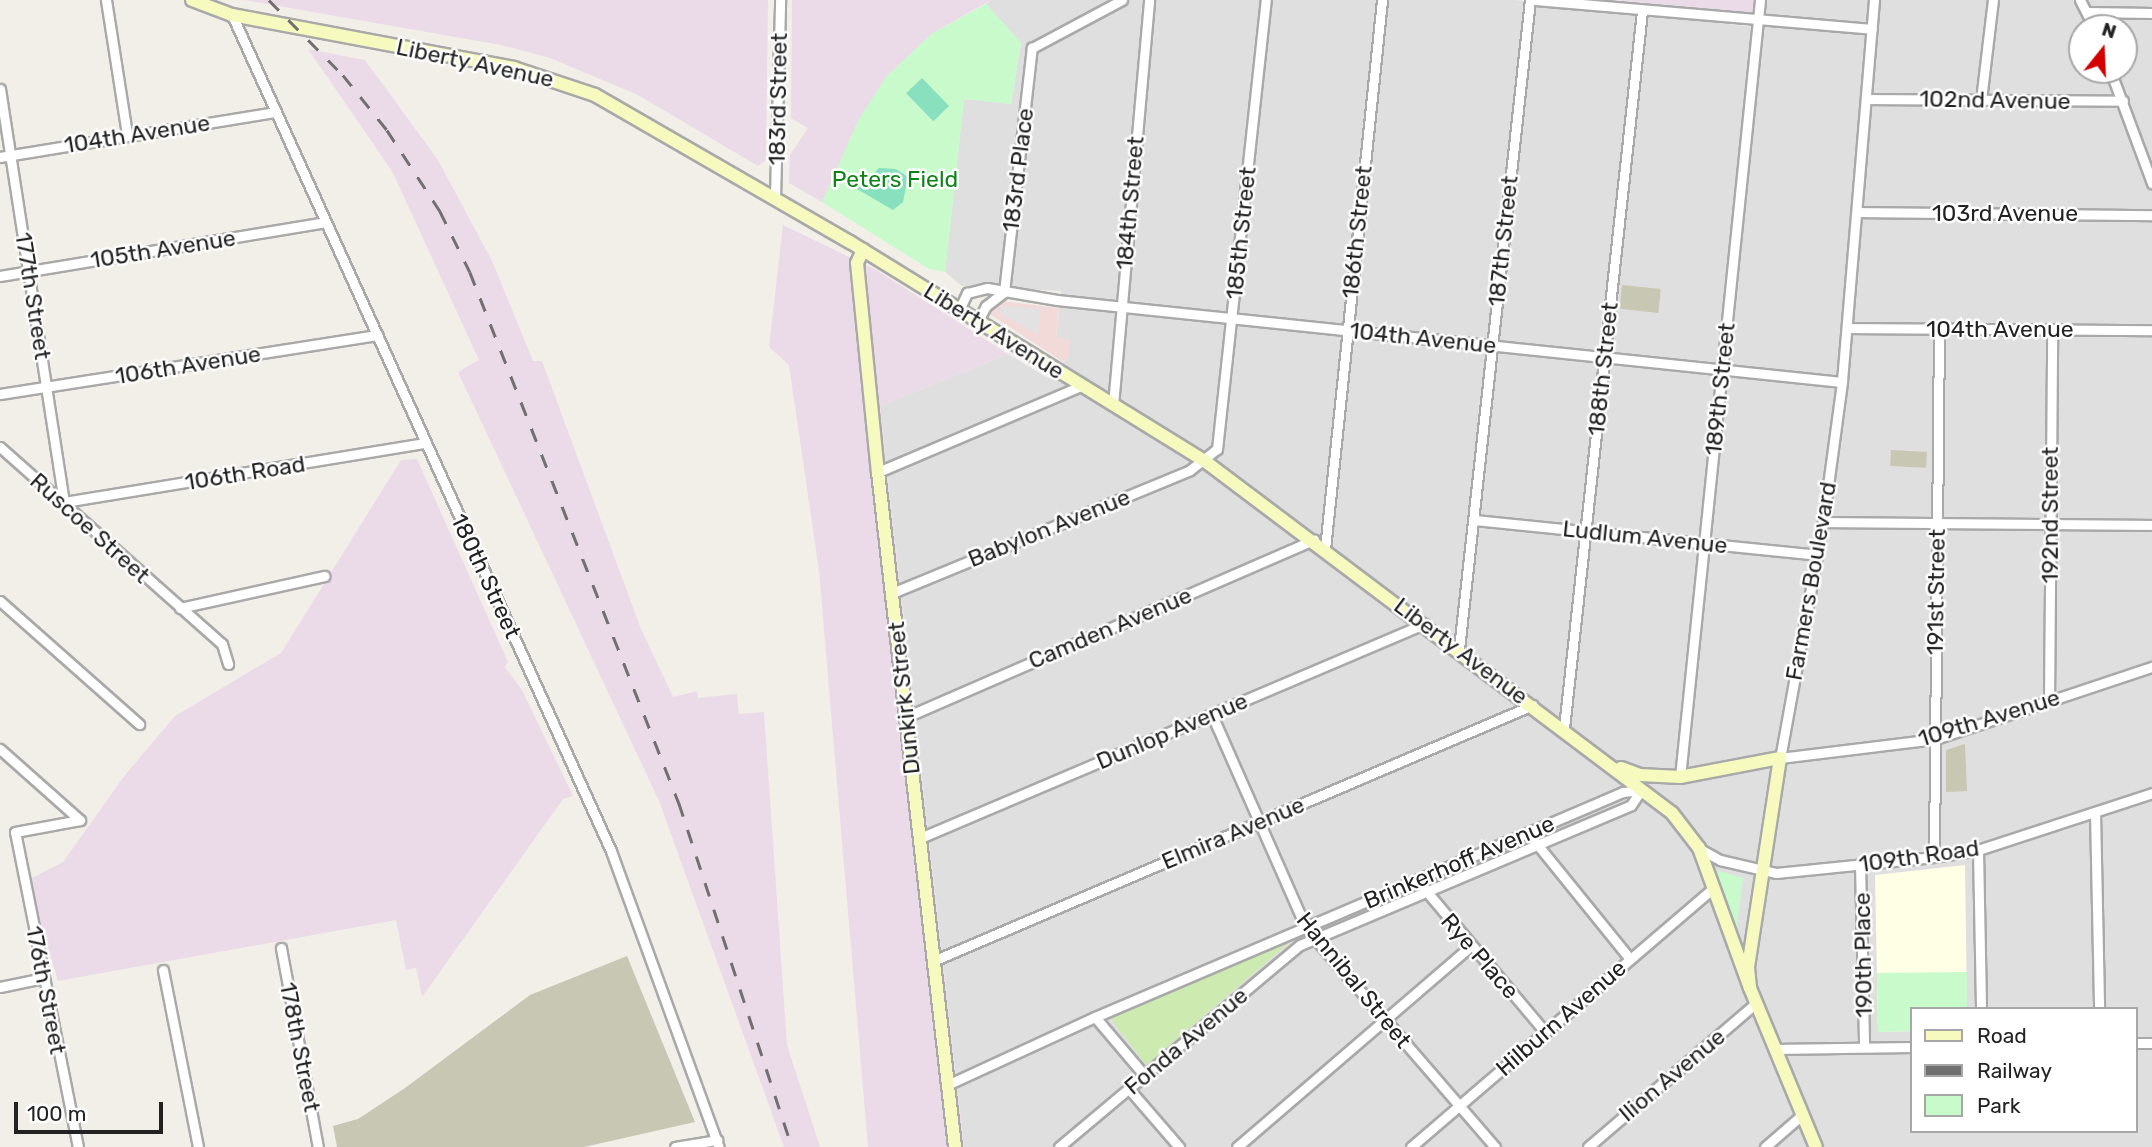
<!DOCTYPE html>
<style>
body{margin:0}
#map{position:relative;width:2152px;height:1147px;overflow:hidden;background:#f2efe9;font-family:Rubik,sans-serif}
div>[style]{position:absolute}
.residential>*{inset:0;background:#e0dfdf}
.commercial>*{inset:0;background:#f2dad9}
.industrial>*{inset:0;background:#ebdbe8}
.education>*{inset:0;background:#ffffe5}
.construction>*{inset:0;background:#c7c7b4;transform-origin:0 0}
.grass>*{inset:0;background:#cdebb0}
.park>*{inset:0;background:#c8facc}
.pitch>*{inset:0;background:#88e0be;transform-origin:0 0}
.parking>*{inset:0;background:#e2e2e2}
.roads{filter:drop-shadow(2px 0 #a9a9a9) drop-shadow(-2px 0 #a9a9a9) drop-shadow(0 2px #a9a9a9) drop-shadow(0 -2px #a9a9a9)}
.minor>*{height:9px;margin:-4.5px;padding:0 4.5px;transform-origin:4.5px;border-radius:4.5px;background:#fff}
.secondary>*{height:12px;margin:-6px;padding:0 6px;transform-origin:6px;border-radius:6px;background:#f7fabf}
.rail>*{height:2.5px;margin-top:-1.25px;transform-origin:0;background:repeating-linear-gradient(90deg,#707070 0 14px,transparent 0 28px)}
span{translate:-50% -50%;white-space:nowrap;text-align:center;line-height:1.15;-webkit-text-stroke:5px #fff;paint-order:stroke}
.street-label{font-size:23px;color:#222}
.park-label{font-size:23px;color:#0c8416}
.legend{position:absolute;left:1910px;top:1007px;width:228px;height:126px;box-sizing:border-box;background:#fff;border:2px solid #a7a7a7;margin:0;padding:9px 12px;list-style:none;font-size:21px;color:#222}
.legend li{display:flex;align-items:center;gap:14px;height:35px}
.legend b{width:35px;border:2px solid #a7a7a7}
.north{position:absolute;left:2068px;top:14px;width:70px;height:70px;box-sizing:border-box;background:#fff;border:2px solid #a7a7a7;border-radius:50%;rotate:18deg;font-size:19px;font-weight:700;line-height:28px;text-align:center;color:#222}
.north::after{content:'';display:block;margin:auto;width:24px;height:32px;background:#d40000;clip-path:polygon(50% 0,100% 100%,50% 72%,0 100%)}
.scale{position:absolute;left:14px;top:1102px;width:149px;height:32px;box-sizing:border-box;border:4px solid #222;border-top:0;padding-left:9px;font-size:21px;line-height:24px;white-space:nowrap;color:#222;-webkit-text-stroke:5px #fff;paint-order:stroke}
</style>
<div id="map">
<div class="residential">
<i style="clip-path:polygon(evenodd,991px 0,1515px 0,1763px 28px,1767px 0,2152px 0,2152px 1147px,964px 1147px,880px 406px,1008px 354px,1048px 378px,1069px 357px,1056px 338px,1061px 291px,962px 286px,945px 272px,964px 99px,1011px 104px,1021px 43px,986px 4px,991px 0,2082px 28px,2124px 28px,2124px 70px,2082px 70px,2082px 28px,991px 0,1912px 1009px,2136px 1009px,2136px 1131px,1912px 1131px,1912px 1009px)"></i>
</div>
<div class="commercial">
<i style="clip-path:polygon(1002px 301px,1059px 308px,1056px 337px,1071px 340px,1069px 357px,1063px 362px,988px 313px)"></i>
</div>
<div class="industrial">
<i style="clip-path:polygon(244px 0,768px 0,766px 160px,758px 166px,638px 95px,550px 58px,501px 45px)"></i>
<i style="clip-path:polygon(792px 0,991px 0,931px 34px,859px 119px,822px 202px,789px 183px,790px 155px,808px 128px,791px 118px)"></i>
<i style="clip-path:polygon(1613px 0,1755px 0,1754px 13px)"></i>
<i style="clip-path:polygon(308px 49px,365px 60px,438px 160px,493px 263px,533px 361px,542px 361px,641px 629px,673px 697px,697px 691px,698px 698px,737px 694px,739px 714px,764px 712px,787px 1045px,820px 1147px,784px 1147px,659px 801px,458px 372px,479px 360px,392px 171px)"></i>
<i style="clip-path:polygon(783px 225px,878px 271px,1008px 354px,880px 406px,964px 1147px,868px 1147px,819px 571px,789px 365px,769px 347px)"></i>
<i style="clip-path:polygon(417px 459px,508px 662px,505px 667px,522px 690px,573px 796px,563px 799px,422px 997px,416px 968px,406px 970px,396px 920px,58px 981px,28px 880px,63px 862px,125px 775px,175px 716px,281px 653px,401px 460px)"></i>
</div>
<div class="education">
<i style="clip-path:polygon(1965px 865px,1967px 1009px,1912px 1009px,1912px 1031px,1878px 1032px,1875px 875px)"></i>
</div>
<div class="construction">
<i style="left:1622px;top:285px;width:39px;height:24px;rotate:6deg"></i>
<i style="left:1891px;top:450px;width:36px;height:16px;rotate:3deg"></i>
<i style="clip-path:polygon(1965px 744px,1967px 791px,1946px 792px,1946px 750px)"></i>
<i style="clip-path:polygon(627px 956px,695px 1122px,584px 1147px,337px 1147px,333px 1126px,358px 1119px,405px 1088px,530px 995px)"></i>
</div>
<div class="grass">
<i style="clip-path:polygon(1297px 936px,1146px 1065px,1108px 1015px)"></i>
</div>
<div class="park">
<i style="clip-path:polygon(986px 4px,1021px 43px,1011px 104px,964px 99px,945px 272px,929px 269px,822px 202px,859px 119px,886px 77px,931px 34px)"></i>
<i style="clip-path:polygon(1716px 870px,1743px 878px,1736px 934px,1724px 893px)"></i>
<i style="clip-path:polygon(1967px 972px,1967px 1009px,1912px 1009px,1912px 1031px,1878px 1032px,1877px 973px)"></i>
</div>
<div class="pitch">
<i style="left:922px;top:78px;width:39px;height:22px;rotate:46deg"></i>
<i style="clip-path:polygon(879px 168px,896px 169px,908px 177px,903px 202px,893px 210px,857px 189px)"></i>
</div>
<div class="parking">
<i style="clip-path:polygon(1002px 306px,1040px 309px,1038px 335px,998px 312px)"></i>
</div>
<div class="roads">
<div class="minor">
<i style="left:106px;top:0;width:136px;rotate:81.1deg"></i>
<i style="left:1535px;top:0;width:338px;rotate:4.9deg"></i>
<i style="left:1874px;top:0;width:383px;rotate:94.8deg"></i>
<i style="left:1842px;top:382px;width:141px;rotate:97.7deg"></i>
<i style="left:1823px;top:522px;width:240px;rotate:100.3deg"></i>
<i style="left:1780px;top:758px;width:156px;rotate:-7deg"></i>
<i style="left:1935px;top:739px;width:229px;rotate:-18.4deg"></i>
<i style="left:2080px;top:0;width:31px;rotate:63deg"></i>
<i style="left:2088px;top:12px;width:64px;rotate:0.9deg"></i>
<i style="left:232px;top:15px;width:918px;rotate:65.61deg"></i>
<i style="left:611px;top:851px;width:315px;rotate:70deg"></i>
<i style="left:2110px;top:70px;width:121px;rotate:69.6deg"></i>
<i style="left:0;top:89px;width:418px;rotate:81.2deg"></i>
<i style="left:1867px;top:99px;width:256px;rotate:0.4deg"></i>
<i style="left:1981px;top:100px;width:101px;rotate:-83.2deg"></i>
<i style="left:0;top:157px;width:278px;rotate:-9.3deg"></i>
<i style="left:775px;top:197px;width:197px;rotate:-88.5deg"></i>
<i style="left:1857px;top:212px;width:295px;rotate:0.6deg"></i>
<i style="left:0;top:276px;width:329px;rotate:-9.4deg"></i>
<i style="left:1004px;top:292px;width:246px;rotate:-83.5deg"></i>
<i style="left:1032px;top:48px;width:102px;rotate:-28.1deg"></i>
<i style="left:960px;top:308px;width:17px;rotate:-65deg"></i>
<i style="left:967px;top:293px;width:21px;rotate:-14deg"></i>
<i style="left:987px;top:288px;width:71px;rotate:9.7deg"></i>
<i style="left:1057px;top:300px;width:789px;rotate:5.96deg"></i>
<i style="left:979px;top:319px;width:15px;rotate:-62deg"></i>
<i style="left:986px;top:306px;width:23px;rotate:-38deg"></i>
<i style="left:1847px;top:328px;width:305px;rotate:0.4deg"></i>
<i style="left:0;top:394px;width:382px;rotate:-8.9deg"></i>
<i style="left:1113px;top:405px;width:407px;rotate:-84.9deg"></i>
<i style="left:0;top:447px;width:297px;rotate:41.6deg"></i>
<i style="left:222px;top:644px;width:21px;rotate:73deg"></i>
<i style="left:878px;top:472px;width:220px;rotate:-23deg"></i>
<i style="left:64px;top:502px;width:366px;rotate:-9.3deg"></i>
<i style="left:1474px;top:520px;width:345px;rotate:5.8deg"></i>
<i style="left:1823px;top:522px;width:329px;rotate:0.5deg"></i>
<i style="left:1325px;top:549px;width:552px;rotate:-84.07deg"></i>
<i style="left:892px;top:593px;width:322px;rotate:-22.4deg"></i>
<i style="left:1190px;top:470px;width:34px;rotate:-38deg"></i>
<i style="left:1217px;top:449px;width:452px;rotate:-83.8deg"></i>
<i style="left:0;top:601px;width:186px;rotate:41.5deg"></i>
<i style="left:180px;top:608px;width:148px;rotate:-12.5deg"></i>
<i style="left:1459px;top:649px;width:653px;rotate:-83.76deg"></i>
<i style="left:2049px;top:701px;width:372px;rotate:-89.5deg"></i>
<i style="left:1212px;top:715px;width:233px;rotate:66.2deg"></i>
<i style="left:1306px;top:928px;width:289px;rotate:49.2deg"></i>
<i style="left:906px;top:717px;width:445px;rotate:-23.5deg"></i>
<i style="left:1564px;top:728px;width:721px;rotate:-83.79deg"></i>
<i style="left:0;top:749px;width:107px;rotate:41.6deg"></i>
<i style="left:1680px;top:777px;width:781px;rotate:-84.12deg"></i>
<i style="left:2095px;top:812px;width:197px;rotate:88.8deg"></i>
<i style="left:1528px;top:833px;width:162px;rotate:51deg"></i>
<i style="left:920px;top:838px;width:548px;rotate:-23.01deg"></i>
<i style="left:1700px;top:849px;width:23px;rotate:29deg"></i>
<i style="left:1720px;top:860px;width:57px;rotate:13.1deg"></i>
<i style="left:1776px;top:873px;width:159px;rotate:-5.8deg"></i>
<i style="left:1934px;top:857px;width:45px;rotate:-9deg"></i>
<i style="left:1978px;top:850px;width:183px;rotate:-18.1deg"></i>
<i style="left:1978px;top:850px;width:159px;rotate:88.9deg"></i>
<i style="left:1934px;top:857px;width:529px;rotate:-89.46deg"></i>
<i style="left:1860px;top:864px;width:183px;rotate:88.7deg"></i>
<i style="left:1417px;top:880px;width:199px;rotate:49.9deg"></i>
<i style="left:281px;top:948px;width:202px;rotate:79.5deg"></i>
<i style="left:933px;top:961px;width:652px;rotate:-23.11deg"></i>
<i style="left:163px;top:970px;width:180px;rotate:78.8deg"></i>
<i style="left:0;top:987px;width:45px;rotate:-11.6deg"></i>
<i style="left:1095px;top:1017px;width:77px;rotate:49.7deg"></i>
<i style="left:2136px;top:1043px;width:16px"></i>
<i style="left:1774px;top:1049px;width:138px;rotate:-0.8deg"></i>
<i style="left:947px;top:1085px;width:163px;rotate:-24.7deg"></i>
<i style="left:1095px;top:1017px;width:574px;rotate:-23.08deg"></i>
<i style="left:1623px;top:792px;width:18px;rotate:-6deg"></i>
<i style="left:1129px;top:1089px;width:77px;rotate:49.2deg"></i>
<i style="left:78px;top:1147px;width:321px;rotate:-101.3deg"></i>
<i style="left:15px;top:832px;width:66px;rotate:-10.5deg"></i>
<i style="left:675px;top:1147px;width:43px;rotate:-9.5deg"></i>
<i style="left:1059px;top:1147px;width:314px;rotate:-40deg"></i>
<i style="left:1300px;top:945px;width:359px;rotate:-22.9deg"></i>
<i style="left:1631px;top:805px;width:18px;rotate:-56deg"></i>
<i style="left:1237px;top:1147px;width:308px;rotate:-40.7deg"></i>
<i style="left:1411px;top:1147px;width:396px;rotate:-40.6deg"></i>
<i style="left:1588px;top:1147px;width:221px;rotate:-40.6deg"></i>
<i style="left:1765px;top:1147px;width:49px;rotate:-40.9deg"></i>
</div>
<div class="secondary">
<i style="left:192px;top:0;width:43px;rotate:20.6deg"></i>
<i style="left:232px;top:15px;width:287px;rotate:10.6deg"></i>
<i style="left:514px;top:68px;width:85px;rotate:18.4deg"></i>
<i style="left:595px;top:95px;width:294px;rotate:30deg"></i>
<i style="left:850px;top:242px;width:418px;rotate:31.7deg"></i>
<i style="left:1206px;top:462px;width:583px;rotate:36.99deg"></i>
<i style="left:1672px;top:813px;width:44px;rotate:52.4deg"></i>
<i style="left:1699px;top:848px;width:149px;rotate:70deg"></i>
<i style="left:863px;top:250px;width:14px;rotate:115deg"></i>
<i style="left:857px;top:263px;width:210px;rotate:84.3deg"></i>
<i style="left:878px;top:472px;width:679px;rotate:83.49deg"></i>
<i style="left:1621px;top:768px;width:20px;rotate:20deg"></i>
<i style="left:1640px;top:775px;width:40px;rotate:2.9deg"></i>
<i style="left:1680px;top:777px;width:102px;rotate:-10.8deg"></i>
<i style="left:1780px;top:758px;width:212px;rotate:98.7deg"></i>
<i style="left:1748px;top:968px;width:20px;rotate:84deg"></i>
<i style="left:1750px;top:988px;width:172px;rotate:67.5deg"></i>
</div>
</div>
<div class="rail">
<i style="left:269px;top:0;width:105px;rotate:45.4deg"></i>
<i style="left:343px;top:75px;width:70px;rotate:51.3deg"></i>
<i style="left:387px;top:130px;width:97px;rotate:56.8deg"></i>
<i style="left:440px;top:211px;width:68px;rotate:63.8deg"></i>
<i style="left:470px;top:272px;width:571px;rotate:68.52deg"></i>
<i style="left:679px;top:803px;width:362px;rotate:71.8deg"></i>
</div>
<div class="street-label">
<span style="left:475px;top:63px;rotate:12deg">Liberty Avenue</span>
<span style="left:778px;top:99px;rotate:-89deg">183rd Street</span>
<span style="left:1995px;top:100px;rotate:1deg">102nd Avenue</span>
<span style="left:137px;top:134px;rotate:-9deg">104th Avenue</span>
<span style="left:1018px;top:170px;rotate:-83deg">183rd Place</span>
<span style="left:1130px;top:203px;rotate:-85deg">184th Street</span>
<span style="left:2005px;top:213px">103rd Avenue</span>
<span style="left:1357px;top:232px;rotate:-84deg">186th Street</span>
<span style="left:1241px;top:233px;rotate:-84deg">185th Street</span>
<span style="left:1503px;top:241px;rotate:-84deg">187th Street</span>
<span style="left:163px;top:249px;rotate:-9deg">105th Avenue</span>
<span style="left:33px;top:296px;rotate:81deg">177th Street</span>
<span style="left:2000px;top:329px">104th Avenue</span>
<span style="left:994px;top:331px;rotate:32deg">Liberty Avenue</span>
<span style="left:1423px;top:338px;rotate:6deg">104th Avenue</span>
<span style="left:188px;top:365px;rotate:-9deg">106th Avenue</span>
<span style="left:1603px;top:369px;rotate:-84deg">188th Street</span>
<span style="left:1720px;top:389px;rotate:-84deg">189th Street</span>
<span style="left:245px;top:473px;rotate:-9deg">106th Road</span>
<span style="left:2050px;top:515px;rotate:-90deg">192nd Street</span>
<span style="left:90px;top:528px;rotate:42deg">Ruscoe Street</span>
<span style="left:1049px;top:528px;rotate:-22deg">Babylon Avenue</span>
<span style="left:1645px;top:537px;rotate:6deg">Ludlum Avenue</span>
<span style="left:486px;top:576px;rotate:65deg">180th Street</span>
<span style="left:1811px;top:581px;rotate:-80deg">Farmers Boulevard</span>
<span style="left:1936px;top:592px;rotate:-89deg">191st Street</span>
<span style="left:1110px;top:628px;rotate:-23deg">Camden Avenue</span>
<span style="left:1461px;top:651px;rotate:37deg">Liberty Avenue</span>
<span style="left:904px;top:698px;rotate:-96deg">Dunkirk Street</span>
<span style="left:1989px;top:718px;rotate:-17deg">109th Avenue</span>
<span style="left:1172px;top:731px;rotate:-23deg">Dunlop Avenue</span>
<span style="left:1233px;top:833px;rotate:-23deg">Elmira Avenue</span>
<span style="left:1919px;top:856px;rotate:-8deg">109th Road</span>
<span style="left:1459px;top:862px;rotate:-23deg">Brinkerhoff Avenue</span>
<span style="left:1863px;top:955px;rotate:-91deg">190th Place</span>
<span style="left:1480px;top:956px;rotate:49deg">Rye Place</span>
<span style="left:1354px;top:980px;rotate:51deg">Hannibal Street</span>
<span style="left:46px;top:990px;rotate:79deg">176th Street</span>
<span style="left:1561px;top:1018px;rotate:-41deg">Hilburn Avenue</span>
<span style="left:1186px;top:1041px;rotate:-40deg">Fonda Avenue</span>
<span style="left:300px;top:1047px;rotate:79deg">178th Street</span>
<span style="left:1672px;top:1075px;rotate:-40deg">Ilion Avenue</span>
</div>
<div class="park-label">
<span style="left:895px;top:179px">Peters Field</span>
</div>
<ul class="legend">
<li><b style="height:9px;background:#f7fabf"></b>Road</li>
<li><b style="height:9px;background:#707070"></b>Railway</li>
<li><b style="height:19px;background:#c8facc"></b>Park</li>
</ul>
<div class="north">N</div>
<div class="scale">100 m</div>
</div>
